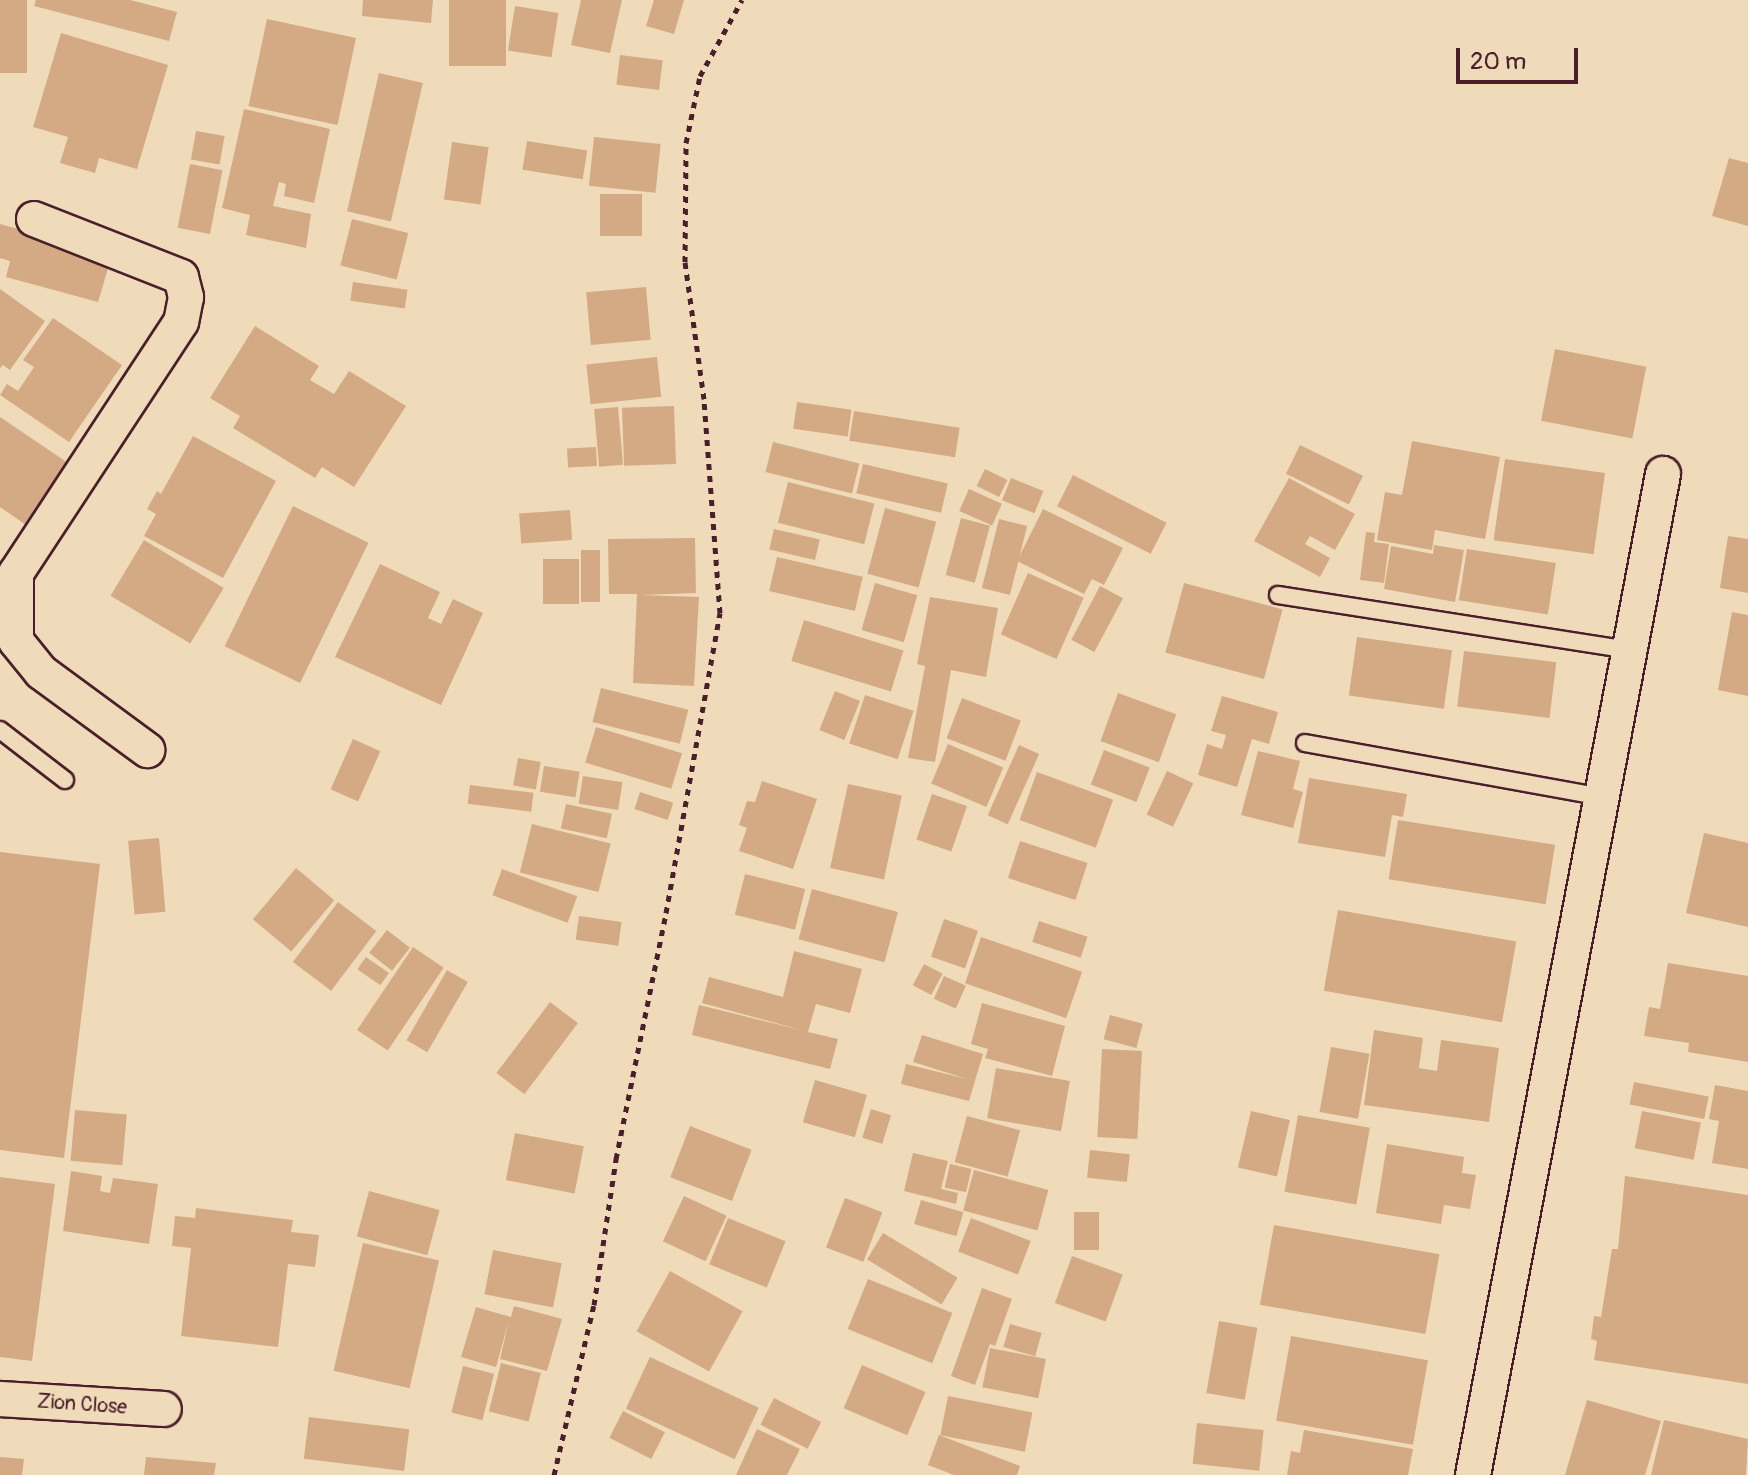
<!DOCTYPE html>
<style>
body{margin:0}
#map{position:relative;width:1748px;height:1475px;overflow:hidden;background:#efdbb9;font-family:Pangolin,sans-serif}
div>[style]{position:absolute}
.building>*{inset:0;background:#d4aa85;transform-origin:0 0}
.path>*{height:5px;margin-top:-2.5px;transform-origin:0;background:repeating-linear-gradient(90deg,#4a1f2b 0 6px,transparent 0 12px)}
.roads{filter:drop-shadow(2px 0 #4a1f2b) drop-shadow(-2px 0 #4a1f2b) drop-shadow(0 2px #4a1f2b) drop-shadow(0 -2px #4a1f2b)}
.service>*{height:16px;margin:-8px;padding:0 8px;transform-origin:8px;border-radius:8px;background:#efdbb9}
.minor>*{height:34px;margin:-17px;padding:0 17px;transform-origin:17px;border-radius:17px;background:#efdbb9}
span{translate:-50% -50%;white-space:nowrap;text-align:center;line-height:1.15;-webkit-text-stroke:8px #efdbb9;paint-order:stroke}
.street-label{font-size:20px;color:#4a1f2b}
.scale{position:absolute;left:1456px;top:48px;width:122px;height:36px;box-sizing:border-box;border:4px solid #4a1f2b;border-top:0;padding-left:10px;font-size:24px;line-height:28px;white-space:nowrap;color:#4a1f2b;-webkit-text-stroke:6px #efdbb9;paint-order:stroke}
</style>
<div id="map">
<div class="building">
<i style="left:0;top:0;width:27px;height:73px"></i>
<i style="clip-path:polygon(36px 0,130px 0,177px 12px,169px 41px,34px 6px)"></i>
<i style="clip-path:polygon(363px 0,433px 0,431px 23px,362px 16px)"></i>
<i style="left:449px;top:0;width:57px;height:66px"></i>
<i style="clip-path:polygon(581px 0,622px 0,610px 53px,571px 45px)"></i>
<i style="clip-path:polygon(654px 0,684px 0,674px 34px,646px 26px)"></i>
<i style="left:515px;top:6px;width:44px;height:45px;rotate:9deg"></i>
<i style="left:267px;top:19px;width:91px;height:89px;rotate:12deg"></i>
<i style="clip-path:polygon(61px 33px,168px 65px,137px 169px,99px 158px,95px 173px,60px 163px,68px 137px,33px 127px)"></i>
<i style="left:620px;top:55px;width:43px;height:30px;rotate:7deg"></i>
<i style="left:379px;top:73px;width:45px;height:142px;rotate:13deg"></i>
<i style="clip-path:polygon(244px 109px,330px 129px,314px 203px,284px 196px,286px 184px,279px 182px,273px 206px,311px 214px,306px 248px,246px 235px,250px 215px,222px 208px)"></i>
<i style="left:196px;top:131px;width:29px;height:29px;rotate:10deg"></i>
<i style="left:594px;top:137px;width:67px;height:49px;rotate:6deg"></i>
<i style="left:527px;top:141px;width:61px;height:29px;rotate:9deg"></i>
<i style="left:452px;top:142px;width:37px;height:58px;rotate:8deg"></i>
<i style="clip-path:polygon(1729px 158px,1748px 163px,1748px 226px,1712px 216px)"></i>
<i style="left:190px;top:164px;width:33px;height:65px;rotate:11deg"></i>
<i style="left:600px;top:194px;width:42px;height:42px"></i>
<i style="left:352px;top:219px;width:58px;height:48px;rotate:14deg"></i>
<i style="clip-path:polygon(0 224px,112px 255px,98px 302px,6px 277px,10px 261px,0 258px)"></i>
<i style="left:353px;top:282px;width:55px;height:19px;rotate:8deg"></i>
<i style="left:646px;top:287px;width:53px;height:60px;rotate:85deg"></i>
<i style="clip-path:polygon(0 289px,45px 321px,10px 370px,3px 365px,0 368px)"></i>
<i style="clip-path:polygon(53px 318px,122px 365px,69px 442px,0 395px,7px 384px,18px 391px,34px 367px,23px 360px)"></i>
<i style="clip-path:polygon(255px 326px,319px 366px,310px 380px,334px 394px,349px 371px,406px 406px,354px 487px,322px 467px,315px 478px,233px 428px,240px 416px,210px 398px)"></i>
<i style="left:1555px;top:349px;width:93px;height:73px;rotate:11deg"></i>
<i style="left:657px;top:357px;width:40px;height:71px;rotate:84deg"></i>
<i style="left:797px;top:402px;width:55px;height:27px;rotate:8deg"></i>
<i style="left:674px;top:406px;width:58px;height:52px;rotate:88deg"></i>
<i style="left:618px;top:407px;width:58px;height:24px;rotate:85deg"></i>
<i style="left:854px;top:411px;width:107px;height:30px;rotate:9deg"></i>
<i style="clip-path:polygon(0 417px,71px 465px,29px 527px,0 507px)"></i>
<i style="clip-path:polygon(193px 436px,276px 481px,223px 578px,144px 536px,156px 514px,147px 509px,157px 491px,161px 494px)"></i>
<i style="clip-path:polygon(1412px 441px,1500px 457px,1485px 539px,1435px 530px,1432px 550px,1377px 540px,1385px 492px,1402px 495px)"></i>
<i style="left:773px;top:442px;width:89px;height:31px;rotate:14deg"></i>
<i style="left:1300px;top:445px;width:70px;height:32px;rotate:26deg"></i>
<i style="left:596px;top:447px;width:19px;height:29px;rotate:87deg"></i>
<i style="left:1505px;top:459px;width:101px;height:82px;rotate:8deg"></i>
<i style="left:863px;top:464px;width:87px;height:30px;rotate:13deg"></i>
<i style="left:985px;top:469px;width:25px;height:19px;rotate:26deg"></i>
<i style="left:1073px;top:475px;width:105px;height:35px;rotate:27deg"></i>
<i style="left:1011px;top:478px;width:35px;height:24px;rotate:22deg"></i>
<i style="clip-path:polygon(1289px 478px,1355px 514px,1335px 550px,1310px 536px,1305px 544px,1330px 558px,1320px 577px,1254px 541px)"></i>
<i style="left:788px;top:482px;width:89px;height:42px;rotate:14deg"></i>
<i style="left:969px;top:489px;width:36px;height:24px;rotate:24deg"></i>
<i style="left:293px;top:506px;width:84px;height:156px;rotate:26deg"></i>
<i style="left:885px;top:508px;width:53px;height:68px;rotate:15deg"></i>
<i style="clip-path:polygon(1043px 509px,1123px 548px,1104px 585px,1092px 579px,1084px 594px,1017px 561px)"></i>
<i style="left:570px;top:510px;width:30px;height:51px;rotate:86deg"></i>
<i style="left:961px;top:518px;width:30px;height:59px;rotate:15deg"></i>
<i style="left:999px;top:519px;width:29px;height:71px;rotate:14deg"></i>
<i style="left:774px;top:529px;width:47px;height:21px;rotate:13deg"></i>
<i style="clip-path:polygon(1366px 532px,1375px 533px,1374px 542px,1389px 544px,1384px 583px,1360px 580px)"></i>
<i style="clip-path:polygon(1728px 536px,1748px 539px,1748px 593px,1720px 588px)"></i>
<i style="clip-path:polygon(695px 538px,696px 593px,641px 595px,699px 597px,694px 686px,633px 683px,637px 594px,609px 594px,608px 539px)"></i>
<i style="left:144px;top:540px;width:93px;height:65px;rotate:31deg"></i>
<i style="clip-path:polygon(1434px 545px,1464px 550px,1455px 602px,1384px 589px,1391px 546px,1433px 554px)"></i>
<i style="left:1467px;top:549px;width:90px;height:52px;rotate:9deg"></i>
<i style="left:581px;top:550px;width:19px;height:52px"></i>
<i style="left:777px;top:557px;width:88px;height:35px;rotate:13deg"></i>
<i style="left:579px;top:559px;width:45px;height:36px;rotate:90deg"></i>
<i style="clip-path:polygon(380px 564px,440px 592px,428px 618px,441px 624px,453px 599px,483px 613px,441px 705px,335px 657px)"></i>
<i style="left:1028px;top:573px;width:61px;height:67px;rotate:24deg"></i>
<i style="left:875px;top:583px;width:44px;height:49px;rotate:16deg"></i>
<i style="left:1184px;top:583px;width:102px;height:72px;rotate:15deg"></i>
<i style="left:1100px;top:586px;width:26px;height:61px;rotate:28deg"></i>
<i style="clip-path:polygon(930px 597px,998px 608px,986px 677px,951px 670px,935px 762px,908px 758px,925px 666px,917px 664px)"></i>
<i style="clip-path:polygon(1732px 612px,1748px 615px,1748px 696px,1718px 690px)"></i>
<i style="left:804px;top:620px;width:104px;height:43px;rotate:17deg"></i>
<i style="left:1357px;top:637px;width:96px;height:59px;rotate:8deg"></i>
<i style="left:1464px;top:651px;width:93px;height:56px;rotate:7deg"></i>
<i style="left:601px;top:688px;width:90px;height:35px;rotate:14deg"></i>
<i style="left:835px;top:691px;width:27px;height:42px;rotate:22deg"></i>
<i style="left:1118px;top:693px;width:62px;height:51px;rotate:20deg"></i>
<i style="left:865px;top:695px;width:51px;height:51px;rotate:18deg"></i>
<i style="clip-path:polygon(1222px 696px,1278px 712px,1269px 744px,1252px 739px,1237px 787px,1198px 775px,1207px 744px,1222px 749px,1226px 735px,1211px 731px)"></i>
<i style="left:962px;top:698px;width:63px;height:43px;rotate:21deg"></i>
<i style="left:596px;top:727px;width:90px;height:37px;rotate:17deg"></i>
<i style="left:353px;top:739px;width:30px;height:55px;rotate:24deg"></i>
<i style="left:948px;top:744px;width:60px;height:43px;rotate:23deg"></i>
<i style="left:1019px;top:745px;width:22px;height:77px;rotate:24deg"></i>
<i style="left:1104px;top:750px;width:49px;height:37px;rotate:21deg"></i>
<i style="clip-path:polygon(1258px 751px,1300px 761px,1293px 789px,1303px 792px,1293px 828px,1241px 815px)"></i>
<i style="left:518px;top:758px;width:23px;height:28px;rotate:10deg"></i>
<i style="left:544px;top:766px;width:36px;height:26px;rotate:9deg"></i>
<i style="left:1167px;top:771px;width:29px;height:48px;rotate:25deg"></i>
<i style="left:1037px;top:772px;width:81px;height:51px;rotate:20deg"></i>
<i style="left:583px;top:776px;width:40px;height:28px;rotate:9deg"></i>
<i style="clip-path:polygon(1309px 778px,1407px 794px,1403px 817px,1392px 815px,1385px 857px,1298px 843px)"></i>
<i style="clip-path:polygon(762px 781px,817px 799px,793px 869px,739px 851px,747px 828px,739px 825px,747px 801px,755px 802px)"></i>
<i style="left:848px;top:784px;width:55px;height:86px;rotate:12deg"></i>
<i style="left:470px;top:785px;width:64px;height:19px;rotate:7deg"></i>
<i style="left:640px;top:792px;width:35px;height:18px;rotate:18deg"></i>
<i style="left:932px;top:794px;width:37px;height:48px;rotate:19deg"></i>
<i style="left:566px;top:804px;width:47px;height:25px;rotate:12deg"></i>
<i style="left:1398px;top:820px;width:159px;height:60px;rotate:9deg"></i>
<i style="left:532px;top:824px;width:81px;height:50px;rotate:14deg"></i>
<i style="clip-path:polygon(1704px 833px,1748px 843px,1748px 927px,1686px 913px)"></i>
<i style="left:159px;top:838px;width:74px;height:31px;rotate:85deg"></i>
<i style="left:1020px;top:841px;width:71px;height:39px;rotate:18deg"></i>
<i style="clip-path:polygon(0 852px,100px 864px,64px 1158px,0 1150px)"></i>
<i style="left:296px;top:868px;width:50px;height:67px;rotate:40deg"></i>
<i style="left:502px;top:869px;width:80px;height:28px;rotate:20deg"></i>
<i style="left:745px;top:874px;width:62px;height:42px;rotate:14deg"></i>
<i style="left:812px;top:889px;width:89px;height:52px;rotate:15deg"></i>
<i style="left:338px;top:902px;width:48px;height:75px;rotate:37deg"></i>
<i style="left:1338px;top:910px;width:181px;height:82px;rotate:10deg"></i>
<i style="left:579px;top:916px;width:43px;height:24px;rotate:8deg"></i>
<i style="left:944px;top:919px;width:36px;height:40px;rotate:19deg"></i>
<i style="left:1039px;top:921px;width:51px;height:22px;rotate:18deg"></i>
<i style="left:387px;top:930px;width:29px;height:29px;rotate:38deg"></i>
<i style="left:981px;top:937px;width:107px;height:49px;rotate:19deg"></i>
<i style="left:413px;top:947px;width:37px;height:100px;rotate:34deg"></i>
<i style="clip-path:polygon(794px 951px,862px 969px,850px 1013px,816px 1004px,808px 1032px,838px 1039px,830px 1069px,692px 1035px,699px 1005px,805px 1031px,702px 1003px,709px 977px,783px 997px)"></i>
<i style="left:366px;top:957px;width:28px;height:15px;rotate:35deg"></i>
<i style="clip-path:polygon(1668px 963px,1748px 976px,1748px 1062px,1688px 1052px,1689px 1043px,1644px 1036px,1649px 1007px,1660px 1009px)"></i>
<i style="left:924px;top:964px;width:21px;height:24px;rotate:28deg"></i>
<i style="left:447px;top:970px;width:24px;height:81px;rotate:30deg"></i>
<i style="left:944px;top:976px;width:24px;height:25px;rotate:24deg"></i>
<i style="left:550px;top:1002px;width:35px;height:89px;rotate:37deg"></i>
<i style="clip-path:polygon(982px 1003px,1065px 1026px,1052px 1076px,985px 1058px,988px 1049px,971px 1044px)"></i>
<i style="left:1110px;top:1015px;width:34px;height:25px;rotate:15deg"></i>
<i style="clip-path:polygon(1374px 1030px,1423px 1038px,1419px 1068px,1437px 1071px,1441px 1040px,1499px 1048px,1489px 1122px,1364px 1105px)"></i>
<i style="clip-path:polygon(922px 1035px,983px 1054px,969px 1101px,901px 1084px,906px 1064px,967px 1079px,913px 1062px)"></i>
<i style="left:1331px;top:1047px;width:39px;height:66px;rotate:10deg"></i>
<i style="left:1102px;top:1049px;width:40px;height:88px;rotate:3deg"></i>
<i style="left:996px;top:1068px;width:75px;height:51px;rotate:10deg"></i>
<i style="left:815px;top:1080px;width:54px;height:44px;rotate:16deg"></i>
<i style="left:1634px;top:1082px;width:76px;height:23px;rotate:11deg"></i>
<i style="clip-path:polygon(1715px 1085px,1748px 1091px,1748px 1169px,1712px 1163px,1719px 1121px,1709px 1119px)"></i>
<i style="left:871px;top:1109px;width:21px;height:30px;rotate:17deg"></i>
<i style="left:75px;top:1110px;width:52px;height:51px;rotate:5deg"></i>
<i style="left:1251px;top:1111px;width:40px;height:58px;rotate:13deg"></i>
<i style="left:1642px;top:1111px;width:60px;height:38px;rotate:11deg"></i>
<i style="left:1298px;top:1115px;width:73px;height:78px;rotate:10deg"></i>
<i style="left:967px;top:1116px;width:55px;height:48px;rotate:15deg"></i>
<i style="left:690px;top:1126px;width:66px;height:55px;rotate:21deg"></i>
<i style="left:515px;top:1133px;width:70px;height:48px;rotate:11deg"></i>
<i style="clip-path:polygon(1387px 1144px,1464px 1157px,1462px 1173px,1476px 1175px,1470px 1209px,1444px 1205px,1441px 1224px,1376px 1213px)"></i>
<i style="left:1090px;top:1150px;width:40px;height:28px;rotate:6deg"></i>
<i style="clip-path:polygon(913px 1153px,948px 1161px,941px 1189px,958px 1193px,956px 1204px,904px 1191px)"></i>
<i style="left:950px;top:1164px;width:22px;height:24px;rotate:13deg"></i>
<i style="left:974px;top:1170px;width:77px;height:42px;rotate:15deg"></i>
<i style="clip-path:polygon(71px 1171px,102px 1176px,100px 1191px,110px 1193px,113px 1178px,158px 1184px,149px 1244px,63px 1231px)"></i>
<i style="clip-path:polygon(1625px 1176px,1748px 1195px,1748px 1384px,1594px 1360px,1597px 1341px,1591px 1339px,1594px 1316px,1601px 1317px,1612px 1249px,1618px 1249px)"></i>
<i style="clip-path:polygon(0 1177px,55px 1184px,32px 1361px,0 1357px)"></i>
<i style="left:369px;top:1191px;width:73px;height:47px;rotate:15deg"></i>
<i style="left:684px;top:1196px;width:47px;height:50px;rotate:25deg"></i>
<i style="left:845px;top:1198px;width:40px;height:53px;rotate:21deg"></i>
<i style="left:921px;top:1200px;width:44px;height:25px;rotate:16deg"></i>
<i style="clip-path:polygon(196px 1208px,293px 1220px,291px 1232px,319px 1235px,315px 1267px,288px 1264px,278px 1347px,181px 1336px,191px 1248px,172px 1246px,175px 1216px,195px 1218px)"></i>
<i style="left:1074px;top:1212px;width:25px;height:38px"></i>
<i style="left:728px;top:1218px;width:62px;height:50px;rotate:22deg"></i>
<i style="left:971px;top:1218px;width:64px;height:36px;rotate:21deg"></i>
<i style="left:1274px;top:1225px;width:168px;height:81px;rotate:10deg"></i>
<i style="left:883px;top:1233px;width:87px;height:31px;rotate:31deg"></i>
<i style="left:363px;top:1243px;width:78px;height:131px;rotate:13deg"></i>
<i style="left:493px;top:1250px;width:70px;height:45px;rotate:11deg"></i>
<i style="left:1072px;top:1256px;width:54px;height:50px;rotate:20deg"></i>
<i style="left:670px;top:1271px;width:83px;height:69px;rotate:29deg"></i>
<i style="left:868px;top:1279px;width:91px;height:54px;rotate:22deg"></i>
<i style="clip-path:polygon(982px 1288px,1012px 1299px,995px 1346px,990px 1344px,975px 1385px,951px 1376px)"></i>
<i style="clip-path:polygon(514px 1306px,562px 1319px,547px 1371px,500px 1359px,509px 1320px,496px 1367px,461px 1357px,476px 1307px,511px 1317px)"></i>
<i style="left:1219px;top:1321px;width:39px;height:73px;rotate:10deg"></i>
<i style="left:1010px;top:1324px;width:33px;height:24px;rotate:16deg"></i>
<i style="left:1291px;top:1336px;width:139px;height:86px;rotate:10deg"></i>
<i style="left:990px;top:1348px;width:57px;height:40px;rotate:11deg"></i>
<i style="left:650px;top:1357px;width:120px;height:57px;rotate:25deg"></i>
<i style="left:501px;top:1363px;width:41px;height:50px;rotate:14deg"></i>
<i style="left:862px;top:1365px;width:69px;height:47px;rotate:23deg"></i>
<i style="left:463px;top:1366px;width:32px;height:48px;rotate:14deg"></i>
<i style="left:948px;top:1396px;width:86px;height:40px;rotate:11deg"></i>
<i style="left:774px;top:1398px;width:53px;height:30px;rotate:27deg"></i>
<i style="clip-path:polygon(1587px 1400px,1661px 1421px,1645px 1475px,1565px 1475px)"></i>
<i style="left:623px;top:1411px;width:47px;height:30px;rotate:27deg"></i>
<i style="left:309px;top:1417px;width:101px;height:42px;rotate:7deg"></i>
<i style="clip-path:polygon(1664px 1420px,1748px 1439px,1746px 1475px,1651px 1475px)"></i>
<i style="left:1197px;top:1423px;width:67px;height:41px;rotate:6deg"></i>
<i style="clip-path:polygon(757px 1429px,800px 1449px,787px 1475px,736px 1475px)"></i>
<i style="clip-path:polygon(1304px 1430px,1413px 1449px,1408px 1475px,1287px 1475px,1291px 1451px,1300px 1453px)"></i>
<i style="clip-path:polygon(939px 1435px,1020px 1466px,1017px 1475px,954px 1475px,928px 1465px)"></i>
<i style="clip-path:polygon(0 1457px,24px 1459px,22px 1475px,0 1475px)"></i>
<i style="clip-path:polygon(146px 1457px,216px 1463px,214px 1475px,144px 1475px)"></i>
</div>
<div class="path">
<i style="left:554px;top:1475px;width:175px;rotate:-76.8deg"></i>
<i style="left:594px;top:1305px;width:148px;rotate:-81.4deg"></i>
<i style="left:616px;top:1159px;width:251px;rotate:-78.5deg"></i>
<i style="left:666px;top:913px;width:305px;rotate:-79.8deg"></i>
<i style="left:720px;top:613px;width:215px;rotate:-94.3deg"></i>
<i style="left:704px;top:399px;width:138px;rotate:-97.9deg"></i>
<i style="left:685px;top:262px;width:119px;rotate:-89.5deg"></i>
<i style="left:686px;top:143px;width:68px;rotate:-78.2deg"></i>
<i style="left:700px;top:76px;width:87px;rotate:-61.1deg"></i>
</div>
<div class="roads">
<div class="service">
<i style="left:1278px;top:595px;width:355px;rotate:8.9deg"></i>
<i style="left:0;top:730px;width:82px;rotate:37.6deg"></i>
<i style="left:1305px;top:743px;width:302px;rotate:10.3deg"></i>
</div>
<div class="minor">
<i style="left:34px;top:219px;width:158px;rotate:21.5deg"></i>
<i style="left:181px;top:277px;width:21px;rotate:76deg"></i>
<i style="left:186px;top:297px;width:25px;rotate:101deg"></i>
<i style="left:181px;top:322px;width:300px;rotate:123.3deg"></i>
<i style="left:16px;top:573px;width:68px;rotate:90deg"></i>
<i style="left:16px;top:641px;width:40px;rotate:51deg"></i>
<i style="left:41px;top:672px;width:132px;rotate:36.3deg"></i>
<i style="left:0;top:1399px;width:164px;rotate:3.5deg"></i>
<i style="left:1473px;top:1475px;width:1019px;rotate:-79.25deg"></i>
</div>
</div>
<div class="street-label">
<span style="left:82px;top:1404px;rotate:4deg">Zion Close</span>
</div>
<div class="scale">20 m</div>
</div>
